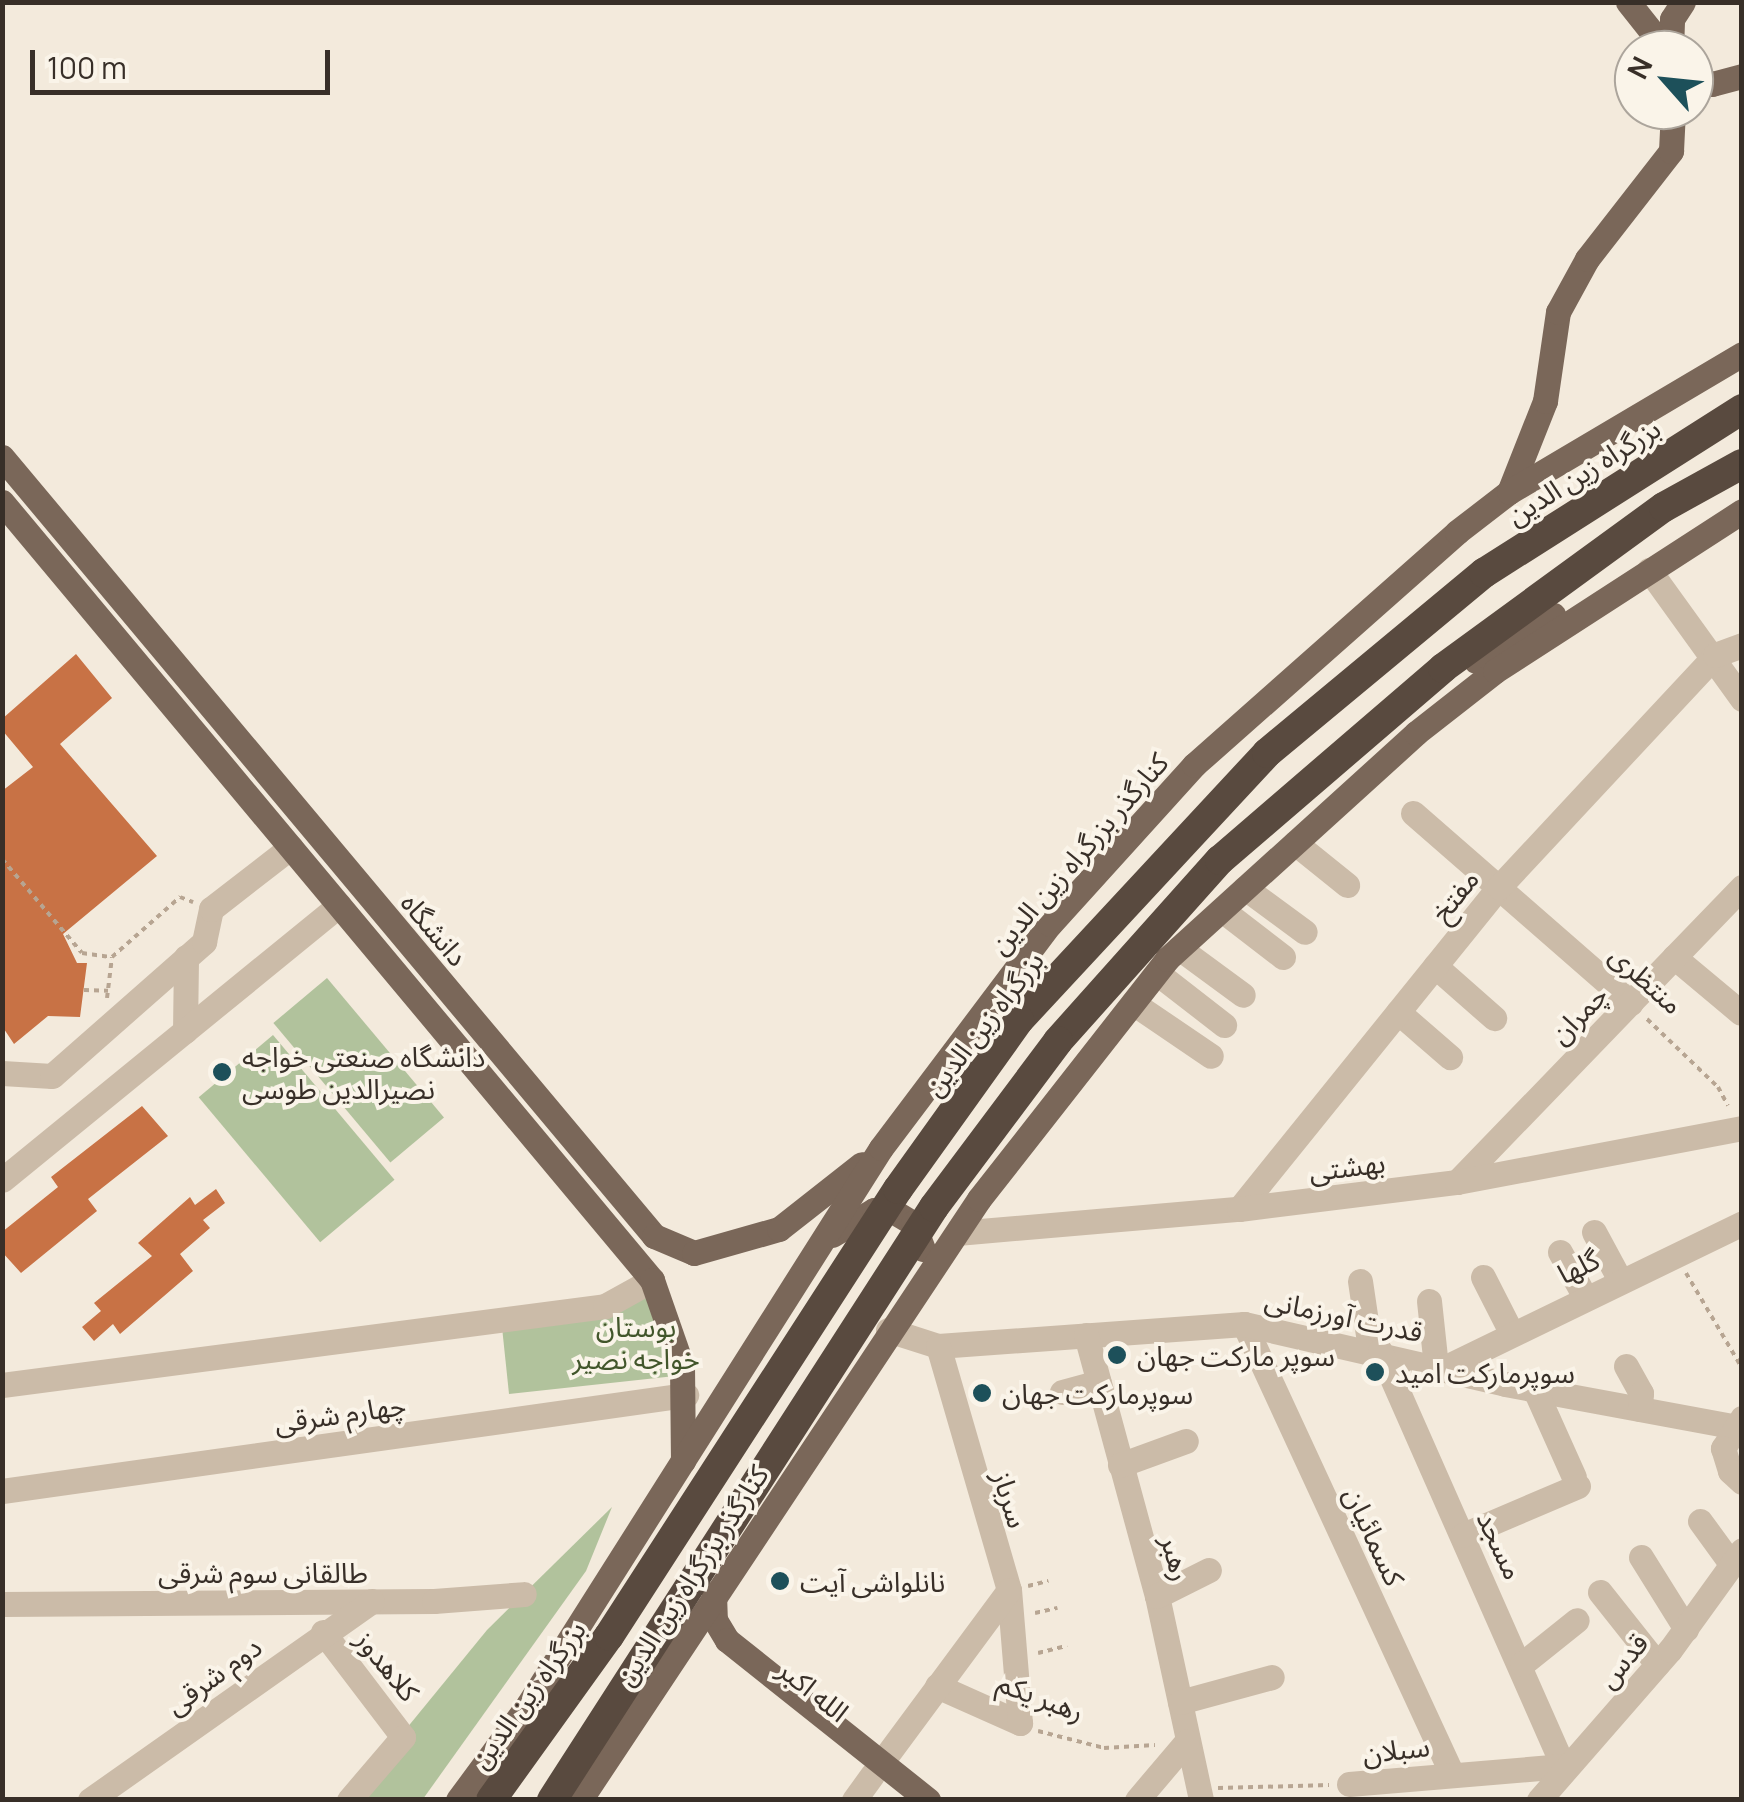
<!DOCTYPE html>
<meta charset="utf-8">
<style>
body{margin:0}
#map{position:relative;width:1744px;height:1802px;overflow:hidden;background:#f3eadc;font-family:Manrope,"Noto Sans Arabic",sans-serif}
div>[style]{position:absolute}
.green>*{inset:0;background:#b1c29c;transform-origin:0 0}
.building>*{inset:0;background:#c87245}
.path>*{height:4px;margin-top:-2px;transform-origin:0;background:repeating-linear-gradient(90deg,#b7a592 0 5px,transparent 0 10px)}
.minor>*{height:25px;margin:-12.5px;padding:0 12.5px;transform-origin:12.5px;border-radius:12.5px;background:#cbbba8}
.major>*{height:25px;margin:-12.5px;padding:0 12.5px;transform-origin:12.5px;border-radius:12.5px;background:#7a6759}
.highway>*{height:30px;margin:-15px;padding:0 15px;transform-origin:15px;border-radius:15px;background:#594a3f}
.highway-bridge>*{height:30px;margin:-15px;padding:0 15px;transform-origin:15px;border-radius:15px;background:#594a3f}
.dots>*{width:28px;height:28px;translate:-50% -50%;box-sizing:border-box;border:5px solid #faf4e9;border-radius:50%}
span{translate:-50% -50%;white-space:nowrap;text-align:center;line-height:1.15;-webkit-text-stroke:8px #faf4e9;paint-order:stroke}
.street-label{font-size:28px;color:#382f28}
.poi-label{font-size:28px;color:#382f28}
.left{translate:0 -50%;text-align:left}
.park-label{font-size:28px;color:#42562b}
.frame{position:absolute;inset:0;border:5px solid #382f28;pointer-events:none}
.north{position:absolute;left:1614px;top:30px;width:100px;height:100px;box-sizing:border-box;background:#faf4e9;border:2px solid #aca59c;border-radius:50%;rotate:297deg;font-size:28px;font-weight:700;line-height:40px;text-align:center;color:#382f28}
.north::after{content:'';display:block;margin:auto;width:35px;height:45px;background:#1d505a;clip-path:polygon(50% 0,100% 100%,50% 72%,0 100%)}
.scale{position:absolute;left:30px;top:50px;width:300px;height:45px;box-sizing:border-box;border:5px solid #382f28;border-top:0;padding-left:12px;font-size:30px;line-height:35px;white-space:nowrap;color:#382f28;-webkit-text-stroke:8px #faf4e9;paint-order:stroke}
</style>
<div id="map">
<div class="green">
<i style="left:327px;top:978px;width:182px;height:70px;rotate:50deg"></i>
<i style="left:273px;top:1035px;width:189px;height:97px;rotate:50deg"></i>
<i style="clip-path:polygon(650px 1293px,675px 1376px,509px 1394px,502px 1327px)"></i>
<i style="clip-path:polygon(612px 1507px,586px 1571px,423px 1799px,348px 1800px,487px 1630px)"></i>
</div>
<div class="building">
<i style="clip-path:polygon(76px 654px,112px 698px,60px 744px,157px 856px,63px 934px,77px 963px,87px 963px,80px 1017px,48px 1016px,14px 1044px,2px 1026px,2px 791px,33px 767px,2px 730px,2px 719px)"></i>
<i style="clip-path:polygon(142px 1106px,168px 1136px,88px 1199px,97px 1211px,21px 1273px,2px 1252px,2px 1232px,58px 1187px,51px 1177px)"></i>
<i style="clip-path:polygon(216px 1189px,225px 1203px,203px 1220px,210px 1228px,180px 1254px,193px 1271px,120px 1334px,113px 1324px,94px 1341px,82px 1327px,101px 1311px,94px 1303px,152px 1256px,138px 1243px,190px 1197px,195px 1205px)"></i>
</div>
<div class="path">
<i style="left:2px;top:859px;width:123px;rotate:49.6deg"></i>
<i style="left:82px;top:953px;width:30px;rotate:8deg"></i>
<i style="left:84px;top:990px;width:24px;rotate:2deg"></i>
<i style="left:107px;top:998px;width:41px;rotate:-83deg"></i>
<i style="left:112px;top:957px;width:91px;rotate:-41.4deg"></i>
<i style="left:180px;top:897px;width:14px;rotate:21deg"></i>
<i style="left:1647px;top:1019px;width:98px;rotate:43.8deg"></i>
<i style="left:1718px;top:1087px;width:21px;rotate:62deg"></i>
<i style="left:1686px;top:1273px;width:110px;rotate:59.5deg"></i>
<i style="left:1028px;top:1586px;width:21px;rotate:-14deg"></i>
<i style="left:1035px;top:1613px;width:23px;rotate:-13deg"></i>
<i style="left:1038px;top:1653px;width:30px;rotate:-14deg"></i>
<i style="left:1038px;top:1731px;width:68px;rotate:14.4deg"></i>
<i style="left:1104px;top:1748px;width:51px;rotate:-3.4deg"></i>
<i style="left:1218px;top:1788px;width:111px;rotate:-1.5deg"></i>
</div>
<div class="minor">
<i style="left:1649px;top:570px;width:159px;rotate:54.2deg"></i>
<i style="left:1413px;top:813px;width:289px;rotate:41.1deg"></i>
<i style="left:1295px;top:843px;width:67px;rotate:38.9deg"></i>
<i style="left:1245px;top:888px;width:74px;rotate:36.3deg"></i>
<i style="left:1222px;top:910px;width:77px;rotate:37.6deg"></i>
<i style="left:1179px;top:948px;width:79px;rotate:36.3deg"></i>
<i style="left:1674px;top:957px;width:87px;rotate:39.9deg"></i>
<i style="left:1435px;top:966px;width:79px;rotate:41.4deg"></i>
<i style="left:1157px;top:973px;width:85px;rotate:37.8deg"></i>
<i style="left:1133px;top:1003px;width:94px;rotate:34.2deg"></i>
<i style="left:1398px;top:1012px;width:69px;rotate:40.9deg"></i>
<i style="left:185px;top:1031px;width:74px;rotate:-89.2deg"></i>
<i style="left:2px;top:1073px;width:50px;rotate:3.4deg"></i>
<i style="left:52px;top:1076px;width:203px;rotate:-41.4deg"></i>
<i style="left:204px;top:942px;width:34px;rotate:-78deg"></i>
<i style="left:211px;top:909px;width:101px;rotate:-37.8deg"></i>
<i style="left:2px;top:1180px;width:435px;rotate:-39.2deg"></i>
<i style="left:1457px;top:1182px;width:410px;rotate:-46deg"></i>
<i style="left:1239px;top:1209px;width:414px;rotate:-51.1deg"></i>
<i style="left:1499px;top:887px;width:317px;rotate:-47deg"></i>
<i style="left:1715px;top:655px;width:29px;rotate:-20deg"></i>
<i style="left:1594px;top:1232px;width:55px;rotate:61.6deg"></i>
<i style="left:957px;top:1233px;width:283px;rotate:-4.9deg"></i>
<i style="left:1239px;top:1209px;width:220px;rotate:-7.1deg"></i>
<i style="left:1457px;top:1182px;width:290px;rotate:-10.7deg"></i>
<i style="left:1560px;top:1252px;width:51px;rotate:60.9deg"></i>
<i style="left:1483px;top:1277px;width:62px;rotate:63deg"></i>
<i style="left:1360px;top:1281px;width:69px;rotate:81.6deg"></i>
<i style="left:1429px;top:1301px;width:65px;rotate:83.9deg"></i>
<i style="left:1244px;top:1324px;width:494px;rotate:65.2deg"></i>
<i style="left:888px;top:1330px;width:52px;rotate:17.7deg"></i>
<i style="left:938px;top:1346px;width:307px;rotate:-4.1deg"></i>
<i style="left:1244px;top:1324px;width:268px;rotate:12.9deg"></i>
<i style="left:1505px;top:1384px;width:231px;rotate:10.5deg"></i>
<i style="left:1086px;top:1335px;width:270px;rotate:74.8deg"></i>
<i style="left:1157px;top:1596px;width:209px;rotate:77.8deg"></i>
<i style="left:1380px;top:1351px;width:454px;rotate:66.2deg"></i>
<i style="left:1626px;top:1366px;width:31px;rotate:61deg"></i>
<i style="left:1641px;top:1393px;width:16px;rotate:94deg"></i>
<i style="left:1444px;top:1368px;width:331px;rotate:-25.9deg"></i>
<i style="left:2px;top:1385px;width:608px;rotate:-7.46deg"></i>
<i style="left:605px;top:1306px;width:54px;rotate:-29deg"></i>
<i style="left:1535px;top:1390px;width:95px;rotate:65.9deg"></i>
<i style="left:1062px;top:1392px;width:38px;rotate:-15deg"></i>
<i style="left:1742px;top:1418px;width:36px;rotate:122deg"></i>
<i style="left:1723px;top:1448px;width:24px;rotate:73deg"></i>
<i style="left:1730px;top:1471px;width:16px;rotate:43deg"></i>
<i style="left:1120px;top:1465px;width:70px;rotate:-20deg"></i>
<i style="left:2px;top:1491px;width:691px;rotate:-7.99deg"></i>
<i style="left:1700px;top:1521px;width:54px;rotate:54deg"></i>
<i style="left:1463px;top:1535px;width:125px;rotate:-23.1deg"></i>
<i style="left:1641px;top:1557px;width:85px;rotate:58deg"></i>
<i style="left:1600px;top:1592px;width:92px;rotate:51.6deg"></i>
<i style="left:1157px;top:1596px;width:58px;rotate:-26.6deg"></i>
<i style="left:2px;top:1604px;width:432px;rotate:-0.4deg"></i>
<i style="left:434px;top:1601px;width:90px;rotate:-4.4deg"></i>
<i style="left:323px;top:1632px;width:132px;rotate:52.7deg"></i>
<i style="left:403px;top:1737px;width:83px;rotate:130.6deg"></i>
<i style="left:1522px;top:1664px;width:70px;rotate:-38.7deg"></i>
<i style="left:937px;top:1686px;width:91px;rotate:24deg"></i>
<i style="left:1020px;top:1723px;width:133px;rotate:-94.7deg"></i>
<i style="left:1009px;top:1590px;width:254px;rotate:-106.2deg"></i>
<i style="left:1180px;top:1702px;width:95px;rotate:-15.2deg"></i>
<i style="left:881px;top:1763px;width:215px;rotate:-53.5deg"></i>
<i style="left:1349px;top:1784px;width:215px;rotate:-4.8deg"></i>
<i style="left:90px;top:1800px;width:345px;rotate:-35.2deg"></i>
<i style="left:854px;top:1800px;width:31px;rotate:-54deg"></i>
<i style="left:1137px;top:1800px;width:77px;rotate:-49.7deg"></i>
<i style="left:1539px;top:1800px;width:199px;rotate:-48.9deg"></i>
<i style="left:1670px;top:1650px;width:123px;rotate:-54.2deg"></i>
</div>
<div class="major">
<i style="left:1628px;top:2px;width:61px;rotate:51.6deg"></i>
<i style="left:1671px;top:50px;width:31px;rotate:-88deg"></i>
<i style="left:1672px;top:19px;width:20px;rotate:-57deg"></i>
<i style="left:1694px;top:78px;width:19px;rotate:18deg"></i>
<i style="left:1712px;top:84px;width:31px;rotate:-15deg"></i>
<i style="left:2px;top:457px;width:1016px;rotate:50.07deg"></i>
<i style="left:654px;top:1236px;width:43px;rotate:23deg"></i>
<i style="left:694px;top:1253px;width:88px;rotate:-15.8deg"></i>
<i style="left:779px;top:1229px;width:105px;rotate:-38.1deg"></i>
<i style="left:1509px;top:492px;width:98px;rotate:-68.4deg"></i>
<i style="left:1545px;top:401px;width:90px;rotate:-81.7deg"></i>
<i style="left:1558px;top:312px;width:60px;rotate:-61.3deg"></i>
<i style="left:1587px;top:259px;width:137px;rotate:-52.1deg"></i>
<i style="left:1671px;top:151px;width:41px;rotate:-87.2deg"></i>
<i style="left:2px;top:502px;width:1014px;rotate:50.12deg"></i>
<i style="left:652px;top:1280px;width:91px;rotate:70.8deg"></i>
<i style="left:682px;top:1366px;width:95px;rotate:89.4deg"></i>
<i style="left:1476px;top:661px;width:90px;rotate:-30.9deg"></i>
<i style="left:832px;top:1235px;width:49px;rotate:-30.8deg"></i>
<i style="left:874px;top:1210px;width:17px"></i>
<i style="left:891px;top:1210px;width:26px;rotate:31deg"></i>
<i style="left:913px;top:1223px;width:28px;rotate:69deg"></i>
<i style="left:714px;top:1594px;width:26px;rotate:88deg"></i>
<i style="left:715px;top:1620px;width:23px;rotate:59deg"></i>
<i style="left:727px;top:1640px;width:257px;rotate:38.5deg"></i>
<i style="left:458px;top:1800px;width:118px;rotate:-53.6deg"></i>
<i style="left:528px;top:1705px;width:659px;rotate:-57.64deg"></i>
<i style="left:881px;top:1148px;width:281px;rotate:-53deg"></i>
<i style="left:1050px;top:924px;width:215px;rotate:-47.8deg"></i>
<i style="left:1194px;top:765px;width:351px;rotate:-41.5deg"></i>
<i style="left:1457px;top:532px;width:66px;rotate:-37.6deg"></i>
<i style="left:1509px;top:492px;width:271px;rotate:-30.6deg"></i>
<i style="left:580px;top:1800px;width:721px;rotate:-56.42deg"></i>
<i style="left:979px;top:1199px;width:305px;rotate:-51.9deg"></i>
<i style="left:1167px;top:959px;width:336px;rotate:-42.2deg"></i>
<i style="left:1416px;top:733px;width:100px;rotate:-38.1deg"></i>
<i style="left:1495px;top:671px;width:294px;rotate:-32.9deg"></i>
</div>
<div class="highway">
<i style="left:1019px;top:1020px;width:364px;rotate:-47.1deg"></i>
<i style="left:1267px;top:753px;width:282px;rotate:-39.7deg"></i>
<i style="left:1484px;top:573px;width:306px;rotate:-32.4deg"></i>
<i style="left:1058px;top:1041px;width:243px;rotate:-48.2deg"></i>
<i style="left:1220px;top:860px;width:294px;rotate:-40.7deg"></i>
<i style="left:1443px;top:668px;width:273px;rotate:-36.1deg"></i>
<i style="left:1664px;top:507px;width:89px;rotate:-28.9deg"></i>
</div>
<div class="highway-bridge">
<i style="left:491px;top:1800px;width:202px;rotate:-54.3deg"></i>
<i style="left:609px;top:1636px;width:532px;rotate:-57.12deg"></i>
<i style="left:898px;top:1189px;width:208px;rotate:-54.4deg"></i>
<i style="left:552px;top:1800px;width:705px;rotate:-57.21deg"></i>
<i style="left:934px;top:1207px;width:207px;rotate:-53.2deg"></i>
</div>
<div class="dots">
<i style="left:222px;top:1072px;background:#1d505a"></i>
<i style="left:1117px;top:1355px;background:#1d505a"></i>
<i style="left:1375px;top:1372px;background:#1d505a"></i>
<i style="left:982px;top:1393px;background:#1d505a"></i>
<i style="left:780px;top:1581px;background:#1d505a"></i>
</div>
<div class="street-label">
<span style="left:1583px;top:471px;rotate:-32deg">بزرگراه زین الدین</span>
<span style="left:1078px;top:853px;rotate:-49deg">کنارگذر بزرگراه زین الدین</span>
<span style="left:1454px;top:895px;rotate:-51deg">مفتخ</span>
<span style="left:435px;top:929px;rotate:50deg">دانشگاه</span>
<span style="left:1647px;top:979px;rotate:42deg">منتظری</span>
<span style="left:1578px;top:1014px;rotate:-46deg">چمران</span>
<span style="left:983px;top:1023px;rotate:-52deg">بزرگراه زین الدین</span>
<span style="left:1347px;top:1166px;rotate:-7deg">بهشتی</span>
<span style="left:1578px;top:1266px;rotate:-26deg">گلها</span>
<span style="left:1344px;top:1315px;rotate:12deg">قدرت آورزمانی</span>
<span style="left:340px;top:1413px;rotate:-8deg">چهارم شرقی</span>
<span style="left:1011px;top:1499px;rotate:73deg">سرباز</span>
<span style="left:1375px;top:1536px;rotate:65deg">کسمائیان</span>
<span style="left:1501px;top:1545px;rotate:65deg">مسجد</span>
<span style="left:1177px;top:1558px;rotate:75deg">رهبر</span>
<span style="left:263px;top:1572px">طالقانی سوم شرقی</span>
<span style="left:691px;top:1575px;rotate:-57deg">کنارگذر بزرگراه زین الدین</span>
<span style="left:1622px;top:1660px;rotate:-50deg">قدس</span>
<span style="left:388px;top:1665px;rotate:51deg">کلاهدوز</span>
<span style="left:213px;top:1675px;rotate:-36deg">دوم شرقی</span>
<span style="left:814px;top:1690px;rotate:39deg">الله اکبر</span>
<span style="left:527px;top:1694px;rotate:-54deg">بزرگراه زین الدین</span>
<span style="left:1041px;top:1696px;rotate:21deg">رهبر یکم</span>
<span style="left:1396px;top:1749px;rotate:-7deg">سبلان</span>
</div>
<div class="poi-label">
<span class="left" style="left:242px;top:1072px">دانشگاه صنعتی خواجه<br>نصیرالدین طوسی</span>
<span class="left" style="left:1137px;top:1355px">سوپر مارکت جهان</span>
<span class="left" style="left:1395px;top:1372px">سوپرمارکت امید</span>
<span class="left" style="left:1002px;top:1393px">سوپرمارکت جهان</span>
<span class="left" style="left:800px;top:1581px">نانلواشی آیت</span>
</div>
<div class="park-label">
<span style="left:636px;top:1342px">بوستان<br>خواجه نصیر</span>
</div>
<div class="frame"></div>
<div class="north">N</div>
<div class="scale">100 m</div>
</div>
